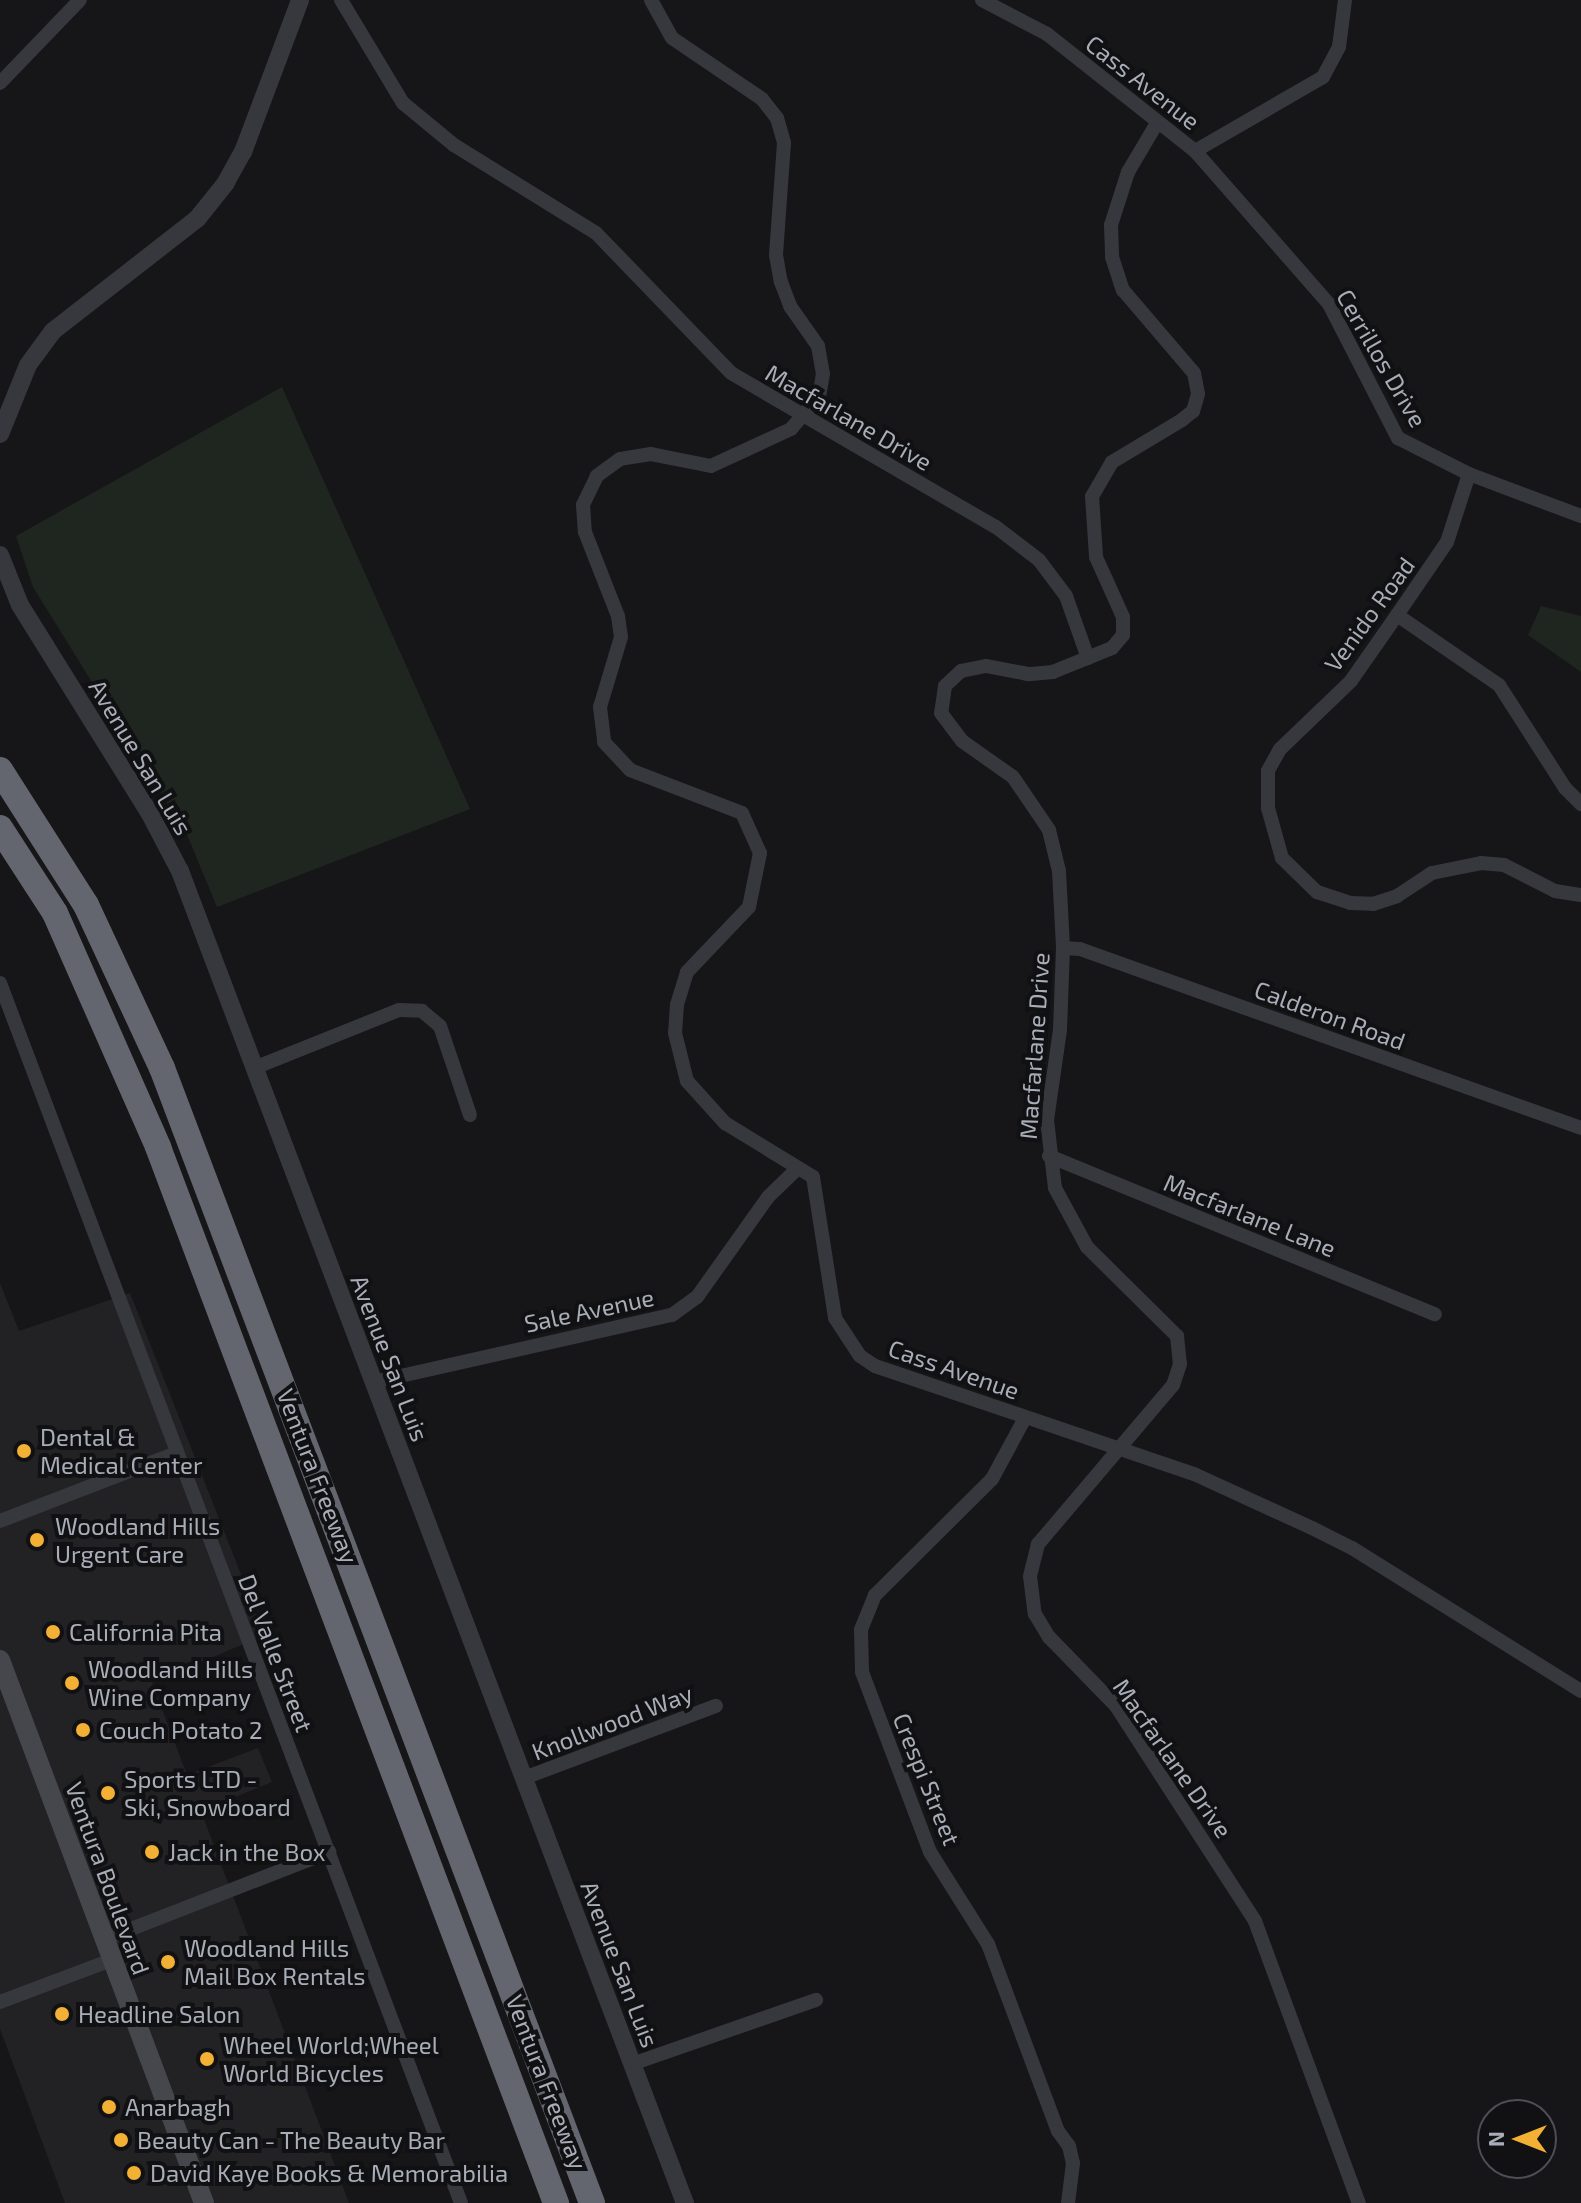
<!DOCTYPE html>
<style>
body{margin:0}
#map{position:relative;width:1581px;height:2203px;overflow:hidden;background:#161618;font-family:"Exo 2",sans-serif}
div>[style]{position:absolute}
.built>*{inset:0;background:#222225}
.green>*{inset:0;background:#1e261f}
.minor>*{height:14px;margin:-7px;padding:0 7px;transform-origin:7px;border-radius:7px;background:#37383d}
.tertiary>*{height:18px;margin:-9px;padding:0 9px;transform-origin:9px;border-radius:9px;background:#37383d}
.secondary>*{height:20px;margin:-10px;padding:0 10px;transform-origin:10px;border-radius:10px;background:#45474d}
.motorway>*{height:26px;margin:-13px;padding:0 13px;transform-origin:13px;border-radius:13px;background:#63666e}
.dots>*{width:22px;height:22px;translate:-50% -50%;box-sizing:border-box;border:4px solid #111113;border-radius:50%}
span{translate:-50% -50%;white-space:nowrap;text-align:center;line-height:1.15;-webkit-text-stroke:8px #111113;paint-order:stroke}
.street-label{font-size:24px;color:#a8adb8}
.poi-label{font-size:24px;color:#a8adb8}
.left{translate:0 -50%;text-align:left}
.north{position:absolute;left:1477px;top:2099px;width:80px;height:80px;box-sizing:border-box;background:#111113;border:2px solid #4d4f55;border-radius:50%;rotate:270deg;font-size:22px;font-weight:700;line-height:32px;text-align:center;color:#a8adb8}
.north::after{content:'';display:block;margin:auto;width:28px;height:36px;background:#f2b134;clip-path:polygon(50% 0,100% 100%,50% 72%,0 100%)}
</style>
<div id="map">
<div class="built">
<i style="clip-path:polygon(0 1283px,19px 1331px,130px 1293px,265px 1635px,152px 1683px,187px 1775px,258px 1748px,272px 1782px,201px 1811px,349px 2203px,65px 2203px,0 2029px)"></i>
</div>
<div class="green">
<i style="clip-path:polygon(282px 387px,470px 809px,217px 907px,188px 837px,33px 587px,16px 536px)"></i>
<i style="clip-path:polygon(1541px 606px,1581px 616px,1581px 672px,1528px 635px)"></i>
</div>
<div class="minor">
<i style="left:341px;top:0;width:120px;rotate:59deg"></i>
<i style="left:403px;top:103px;width:66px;rotate:39.5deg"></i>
<i style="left:454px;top:145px;width:167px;rotate:31.8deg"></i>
<i style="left:596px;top:233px;width:194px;rotate:46deg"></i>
<i style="left:731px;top:373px;width:306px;rotate:30.2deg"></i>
<i style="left:996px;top:527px;width:54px;rotate:37.5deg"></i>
<i style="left:1039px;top:560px;width:45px;rotate:53.1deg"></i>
<i style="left:1066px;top:596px;width:66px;rotate:70.5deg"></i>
<i style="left:651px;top:0;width:43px;rotate:61.1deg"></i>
<i style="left:672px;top:38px;width:109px;rotate:34.1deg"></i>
<i style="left:762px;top:99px;width:24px;rotate:52deg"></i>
<i style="left:777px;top:118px;width:26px;rotate:74deg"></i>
<i style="left:784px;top:143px;width:112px;rotate:94.1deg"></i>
<i style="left:776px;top:255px;width:27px;rotate:80deg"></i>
<i style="left:781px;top:282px;width:26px;rotate:69deg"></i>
<i style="left:790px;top:306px;width:49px;rotate:55deg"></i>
<i style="left:818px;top:346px;width:28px;rotate:80deg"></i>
<i style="left:823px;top:374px;width:22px;rotate:100deg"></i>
<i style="left:819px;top:396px;width:43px;rotate:130.3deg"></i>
<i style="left:791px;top:429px;width:88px;rotate:155.2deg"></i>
<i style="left:711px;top:466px;width:61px;rotate:-168.7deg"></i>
<i style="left:651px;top:454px;width:31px;rotate:171deg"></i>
<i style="left:620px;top:459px;width:29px;rotate:144deg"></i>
<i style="left:597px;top:476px;width:32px;rotate:116deg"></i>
<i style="left:583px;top:505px;width:27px;rotate:86deg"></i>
<i style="left:585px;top:532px;width:90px;rotate:68.6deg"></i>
<i style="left:618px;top:616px;width:21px;rotate:82deg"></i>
<i style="left:621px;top:637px;width:73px;rotate:106.7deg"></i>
<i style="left:600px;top:707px;width:35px;rotate:83deg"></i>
<i style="left:604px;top:742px;width:38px;rotate:47deg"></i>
<i style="left:630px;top:770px;width:120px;rotate:21deg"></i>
<i style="left:742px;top:813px;width:44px;rotate:65.8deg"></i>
<i style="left:760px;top:853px;width:55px;rotate:101.5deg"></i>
<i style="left:749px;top:907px;width:90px;rotate:133.6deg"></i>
<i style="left:687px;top:972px;width:34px;rotate:107deg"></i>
<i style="left:677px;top:1005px;width:28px;rotate:94deg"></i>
<i style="left:675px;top:1033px;width:49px;rotate:76deg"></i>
<i style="left:687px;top:1081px;width:57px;rotate:47.9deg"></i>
<i style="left:725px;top:1123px;width:103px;rotate:31.5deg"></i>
<i style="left:813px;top:1177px;width:143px;rotate:81.1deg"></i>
<i style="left:835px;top:1318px;width:45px;rotate:56.7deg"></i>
<i style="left:860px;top:1356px;width:18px;rotate:34deg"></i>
<i style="left:875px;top:1366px;width:337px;rotate:18.7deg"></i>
<i style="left:1194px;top:1474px;width:130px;rotate:24.6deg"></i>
<i style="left:1312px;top:1528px;width:45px;rotate:26.6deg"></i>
<i style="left:1352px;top:1548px;width:270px;rotate:32deg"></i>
<i style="left:982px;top:0;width:73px;rotate:27.6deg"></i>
<i style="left:1047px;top:34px;width:189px;rotate:38.3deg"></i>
<i style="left:1195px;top:151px;width:203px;rotate:48.8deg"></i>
<i style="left:1329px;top:304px;width:151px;rotate:62.8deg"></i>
<i style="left:1398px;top:438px;width:80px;rotate:26.9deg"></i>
<i style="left:1469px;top:474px;width:120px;rotate:20.6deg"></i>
<i style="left:0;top:83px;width:115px;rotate:-46.1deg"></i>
<i style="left:1157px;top:123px;width:57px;rotate:120.6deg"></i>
<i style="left:1128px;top:172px;width:56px;rotate:107.8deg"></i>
<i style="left:1111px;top:225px;width:32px;rotate:88deg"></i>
<i style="left:1112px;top:257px;width:35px;rotate:72deg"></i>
<i style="left:1123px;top:290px;width:109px;rotate:49.5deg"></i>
<i style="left:1194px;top:373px;width:21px;rotate:79deg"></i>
<i style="left:1198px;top:394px;width:18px;rotate:106deg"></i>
<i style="left:1193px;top:411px;width:14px;rotate:141deg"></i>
<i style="left:1182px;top:420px;width:82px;rotate:149deg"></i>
<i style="left:1112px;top:462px;width:39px;rotate:120deg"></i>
<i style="left:1092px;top:496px;width:61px;rotate:86.2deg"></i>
<i style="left:1096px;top:557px;width:66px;rotate:65.8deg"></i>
<i style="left:1123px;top:617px;width:18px;rotate:90deg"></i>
<i style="left:1123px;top:635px;width:17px;rotate:130deg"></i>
<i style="left:1112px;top:648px;width:64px;rotate:157.9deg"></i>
<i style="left:1053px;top:672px;width:25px;rotate:175deg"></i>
<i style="left:1028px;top:674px;width:43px;rotate:-169.2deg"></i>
<i style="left:986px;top:666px;width:25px;rotate:169deg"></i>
<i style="left:961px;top:671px;width:22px;rotate:137deg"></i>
<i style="left:945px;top:686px;width:27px;rotate:98deg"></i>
<i style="left:941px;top:713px;width:35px;rotate:53deg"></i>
<i style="left:962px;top:741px;width:62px;rotate:35.2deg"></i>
<i style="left:1013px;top:777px;width:64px;rotate:55.8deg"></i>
<i style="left:1049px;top:830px;width:42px;rotate:76.3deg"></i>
<i style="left:1059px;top:871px;width:77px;rotate:87deg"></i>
<i style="left:1063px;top:948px;width:82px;rotate:92.1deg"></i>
<i style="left:1060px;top:1030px;width:91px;rotate:98.2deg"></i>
<i style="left:1047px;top:1120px;width:68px;rotate:83.3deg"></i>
<i style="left:1055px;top:1188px;width:67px;rotate:61.5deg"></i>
<i style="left:1087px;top:1247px;width:127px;rotate:44.7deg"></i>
<i style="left:1177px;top:1336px;width:28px;rotate:84deg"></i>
<i style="left:1180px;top:1364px;width:22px;rotate:108deg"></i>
<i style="left:1173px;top:1385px;width:209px;rotate:130.3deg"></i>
<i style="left:1038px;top:1544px;width:33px;rotate:104deg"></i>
<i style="left:1030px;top:1576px;width:38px;rotate:83deg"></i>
<i style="left:1035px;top:1614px;width:27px;rotate:59deg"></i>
<i style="left:1049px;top:1637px;width:96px;rotate:45.8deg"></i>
<i style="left:1116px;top:1706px;width:256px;rotate:57.1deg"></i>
<i style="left:1255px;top:1921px;width:301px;rotate:69.8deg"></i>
<i style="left:1195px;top:151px;width:148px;rotate:-30deg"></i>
<i style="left:1323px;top:77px;width:34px;rotate:-62deg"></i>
<i style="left:1339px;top:47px;width:47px;rotate:-82.7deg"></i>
<i style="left:1469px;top:474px;width:71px;rotate:107.9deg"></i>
<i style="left:1447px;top:542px;width:88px;rotate:124.4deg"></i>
<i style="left:1397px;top:615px;width:80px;rotate:124.9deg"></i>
<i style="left:1351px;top:681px;width:98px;rotate:136.2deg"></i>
<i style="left:1280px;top:749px;width:25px;rotate:119deg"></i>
<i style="left:1268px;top:771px;width:37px;rotate:90deg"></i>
<i style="left:1268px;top:808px;width:52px;rotate:74.4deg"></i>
<i style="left:1282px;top:858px;width:49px;rotate:44.2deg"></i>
<i style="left:1317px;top:892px;width:35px;rotate:18deg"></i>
<i style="left:1350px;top:903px;width:23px;rotate:2deg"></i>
<i style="left:1373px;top:904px;width:25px;rotate:-18deg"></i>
<i style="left:1397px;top:896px;width:42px;rotate:-33.3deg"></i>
<i style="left:1432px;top:873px;width:50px;rotate:-11.5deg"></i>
<i style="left:1481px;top:863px;width:23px;rotate:5deg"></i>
<i style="left:1504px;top:865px;width:57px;rotate:27deg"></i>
<i style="left:1555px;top:891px;width:26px;rotate:9deg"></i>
<i style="left:1397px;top:615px;width:124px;rotate:34.5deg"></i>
<i style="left:1499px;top:685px;width:122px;rotate:57.3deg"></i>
<i style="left:1565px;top:788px;width:23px;rotate:45deg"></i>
<i style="left:1063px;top:948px;width:17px;rotate:3deg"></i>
<i style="left:1080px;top:949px;width:532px;rotate:19.66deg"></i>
<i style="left:0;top:983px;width:1304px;rotate:69.3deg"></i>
<i style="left:254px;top:1068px;width:156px;rotate:-21.8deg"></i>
<i style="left:399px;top:1010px;width:23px;rotate:2deg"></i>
<i style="left:422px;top:1011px;width:23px;rotate:40deg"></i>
<i style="left:440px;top:1026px;width:94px;rotate:71.4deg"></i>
<i style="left:1049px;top:1156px;width:417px;rotate:22.3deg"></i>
<i style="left:374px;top:1382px;width:305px;rotate:-12.7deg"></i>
<i style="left:672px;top:1315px;width:31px;rotate:-36deg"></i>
<i style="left:697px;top:1297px;width:123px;rotate:-54.6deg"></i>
<i style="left:768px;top:1197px;width:39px;rotate:-44deg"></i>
<i style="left:1025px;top:1418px;width:69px;rotate:118.4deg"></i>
<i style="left:992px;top:1479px;width:165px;rotate:135.2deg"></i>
<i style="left:875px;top:1595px;width:38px;rotate:112deg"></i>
<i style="left:861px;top:1630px;width:42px;rotate:88.6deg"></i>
<i style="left:862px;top:1672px;width:192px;rotate:69.3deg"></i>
<i style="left:930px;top:1852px;width:109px;rotate:57.8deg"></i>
<i style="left:988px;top:1944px;width:200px;rotate:69.5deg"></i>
<i style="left:1058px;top:2131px;width:19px;rotate:54deg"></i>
<i style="left:1069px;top:2146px;width:17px;rotate:77deg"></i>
<i style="left:1073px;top:2163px;width:40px;rotate:97.1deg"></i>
<i style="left:0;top:1521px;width:189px;rotate:-21.1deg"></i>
<i style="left:524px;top:1778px;width:205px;rotate:-20.6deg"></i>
<i style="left:103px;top:1940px;width:243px;rotate:-21.3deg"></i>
<i style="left:0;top:2002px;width:119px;rotate:-20.7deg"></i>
<i style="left:632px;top:2064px;width:195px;rotate:-19.2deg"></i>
</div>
<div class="tertiary">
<i style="left:0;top:434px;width:74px;rotate:-67.9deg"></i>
<i style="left:28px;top:365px;width:42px;rotate:-53.7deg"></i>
<i style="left:53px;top:331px;width:182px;rotate:-37.9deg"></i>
<i style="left:197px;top:219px;width:45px;rotate:-51.3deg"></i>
<i style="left:225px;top:184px;width:37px;rotate:-61deg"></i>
<i style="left:243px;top:152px;width:162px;rotate:-69.4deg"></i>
<i style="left:0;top:555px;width:54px;rotate:68.2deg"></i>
<i style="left:20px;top:605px;width:244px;rotate:58.1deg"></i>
<i style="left:149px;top:812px;width:67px;rotate:62.3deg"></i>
<i style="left:180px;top:871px;width:1425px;rotate:69.24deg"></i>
</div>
<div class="secondary">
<i style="left:0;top:1660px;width:580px;rotate:69.41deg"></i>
</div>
<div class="motorway">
<i style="left:0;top:770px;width:160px;rotate:57.5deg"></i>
<i style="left:86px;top:905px;width:180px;rotate:65deg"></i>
<i style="left:162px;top:1068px;width:1214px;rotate:69.25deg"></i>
<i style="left:0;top:828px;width:101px;rotate:57.1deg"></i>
<i style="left:55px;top:913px;width:256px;rotate:66.2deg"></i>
<i style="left:158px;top:1147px;width:1129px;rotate:69.35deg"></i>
</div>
<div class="dots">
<i style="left:24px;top:1451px;background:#f2b134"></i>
<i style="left:37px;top:1540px;background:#f2b134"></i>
<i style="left:53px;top:1632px;background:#f2b134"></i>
<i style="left:72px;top:1683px;background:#f2b134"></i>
<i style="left:83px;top:1730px;background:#f2b134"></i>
<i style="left:108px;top:1793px;background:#f2b134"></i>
<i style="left:152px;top:1852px;background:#f2b134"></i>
<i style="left:168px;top:1962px;background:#f2b134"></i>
<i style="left:62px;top:2014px;background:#f2b134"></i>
<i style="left:207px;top:2059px;background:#f2b134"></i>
<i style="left:109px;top:2107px;background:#f2b134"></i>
<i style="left:121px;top:2140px;background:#f2b134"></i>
<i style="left:134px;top:2173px;background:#f2b134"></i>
</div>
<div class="street-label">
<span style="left:1143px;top:82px;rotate:38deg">Cass Avenue</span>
<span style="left:1382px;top:358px;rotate:60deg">Cerrillos Drive</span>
<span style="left:849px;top:417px;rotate:30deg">Macfarlane Drive</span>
<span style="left:1369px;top:614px;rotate:-54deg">Venido Road</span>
<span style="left:141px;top:757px;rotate:59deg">Avenue San Luis</span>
<span style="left:1330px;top:1015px;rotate:20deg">Calderon Road</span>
<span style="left:1034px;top:1046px;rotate:-86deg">Macfarlane Drive</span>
<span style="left:1250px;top:1215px;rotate:22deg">Macfarlane Lane</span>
<span style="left:589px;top:1310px;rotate:-12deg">Sale Avenue</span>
<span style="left:390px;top:1358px;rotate:69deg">Avenue San Luis</span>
<span style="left:954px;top:1369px;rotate:19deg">Cass Avenue</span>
<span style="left:318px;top:1476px;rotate:69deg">Ventura Freeway</span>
<span style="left:276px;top:1653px;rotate:69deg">Del Valle Street</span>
<span style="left:612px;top:1722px;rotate:-21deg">Knollwood Way</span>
<span style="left:1173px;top:1758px;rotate:55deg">Macfarlane Drive</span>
<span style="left:927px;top:1779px;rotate:68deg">Crespi Street</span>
<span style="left:108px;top:1878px;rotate:70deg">Ventura Boulevard</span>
<span style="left:620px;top:1964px;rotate:69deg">Avenue San Luis</span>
<span style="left:547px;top:2082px;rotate:69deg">Ventura Freeway</span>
</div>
<div class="poi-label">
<span class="left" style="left:40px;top:1451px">Dental &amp;<br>Medical Center</span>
<span class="left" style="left:55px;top:1540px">Woodland Hills<br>Urgent Care</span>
<span class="left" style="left:69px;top:1632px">California Pita</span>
<span class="left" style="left:88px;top:1683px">Woodland Hills<br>Wine Company</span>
<span class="left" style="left:99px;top:1730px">Couch Potato 2</span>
<span class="left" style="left:124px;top:1793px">Sports LTD -<br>Ski, Snowboard</span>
<span class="left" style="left:168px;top:1852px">Jack in the Box</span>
<span class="left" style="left:184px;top:1962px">Woodland Hills<br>Mail Box Rentals</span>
<span class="left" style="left:78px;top:2014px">Headline Salon</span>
<span class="left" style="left:223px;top:2059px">Wheel World;Wheel<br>World Bicycles</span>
<span class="left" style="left:125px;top:2107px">Anarbagh</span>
<span class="left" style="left:137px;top:2140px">Beauty Can - The Beauty Bar</span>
<span class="left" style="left:150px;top:2173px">David Kaye Books &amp; Memorabilia</span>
</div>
<div class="north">N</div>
</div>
